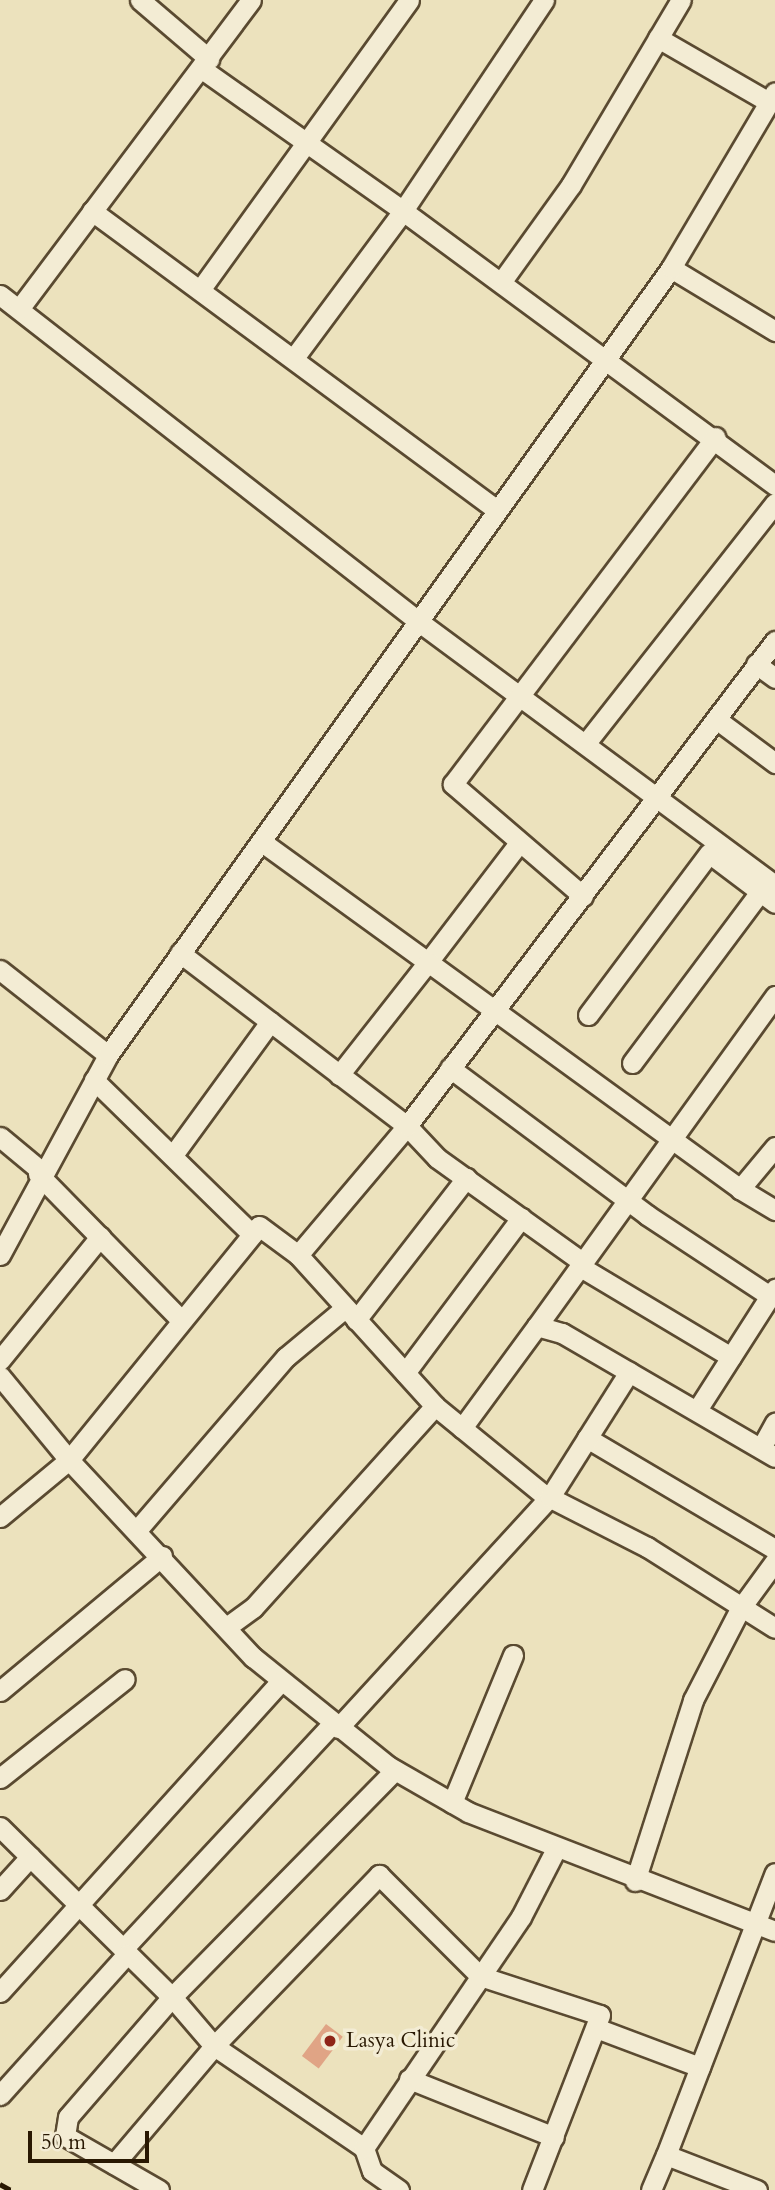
<!DOCTYPE html>
<style>
body{margin:0}
#map{position:relative;width:775px;height:2190px;overflow:hidden;background:#ece2bd;font-family:Cardo,serif}
div>[style]{position:absolute}
.building>*{inset:0;background:#e0a485;transform-origin:0 0}
.roads{filter:drop-shadow(2px 0 #5a4a31) drop-shadow(-2px 0 #5a4a31) drop-shadow(0 2px #5a4a31) drop-shadow(0 -2px #5a4a31)}
.minor>*{height:19px;margin:-9.5px;padding:0 9.5px;transform-origin:9.5px;border-radius:9.5px;background:#f3ecd4}
.rail>*{height:4.5px;margin-top:-2.25px;transform-origin:0;background:repeating-linear-gradient(90deg,#291802 0 12px,transparent 0 24px)}
.dots>*{width:19px;height:19px;translate:-50% -50%;box-sizing:border-box;border:4px solid #f3ecd4;border-radius:50%}
span{translate:-50% -50%;white-space:nowrap;text-align:center;line-height:1.15;-webkit-text-stroke:7px #f3ecd4;paint-order:stroke}
.poi-label{font-size:21px;color:#291802}
.left{translate:0 -50%;text-align:left}
.scale{position:absolute;left:28px;top:2131px;width:121px;height:32px;box-sizing:border-box;border:4px solid #291802;border-top:0;padding-left:9px;font-size:21px;line-height:24px;white-space:nowrap;color:#291802;-webkit-text-stroke:5px #f3ecd4;paint-order:stroke}
</style>
<div id="map">
<div class="building">
<i style="left:326px;top:2024px;width:21px;height:40px;rotate:37deg"></i>
</div>
<div class="roads">
<div class="minor">
<i style="left:140px;top:0;width:91px;rotate:40.5deg"></i>
<i style="left:544px;top:0;width:254px;rotate:123.8deg"></i>
<i style="left:403px;top:211px;width:462px;rotate:36.4deg"></i>
<i style="left:658px;top:38px;width:128px;rotate:30deg"></i>
<i style="left:202px;top:69px;width:246px;rotate:35.2deg"></i>
<i style="left:403px;top:211px;width:184px;rotate:126.6deg"></i>
<i style="left:92px;top:211px;width:503px;rotate:36.44deg"></i>
<i style="left:671px;top:268px;width:122px;rotate:31.2deg"></i>
<i style="left:502px;top:281px;width:118px;rotate:-54.3deg"></i>
<i style="left:571px;top:185px;width:215px;rotate:-59.3deg"></i>
<i style="left:200px;top:290px;width:357px;rotate:-54.2deg"></i>
<i style="left:0;top:295px;width:535px;rotate:37.94deg"></i>
<i style="left:422px;top:624px;width:439px;rotate:36.5deg"></i>
<i style="left:19px;top:309px;width:386px;rotate:-53.1deg"></i>
<i style="left:756px;top:664px;width:24px;rotate:36deg"></i>
<i style="left:716px;top:719px;width:74px;rotate:36.7deg"></i>
<i style="left:586px;top:743px;width:305px;rotate:-51.8deg"></i>
<i style="left:262px;top:842px;width:205px;rotate:35.9deg"></i>
<i style="left:428px;top:962px;width:150px;rotate:-52.6deg"></i>
<i style="left:710px;top:854px;width:81px;rotate:37deg"></i>
<i style="left:583px;top:896px;width:172px;rotate:-139.3deg"></i>
<i style="left:453px;top:784px;width:435px;rotate:-52.9deg"></i>
<i style="left:180px;top:953px;width:285px;rotate:37.3deg"></i>
<i style="left:407px;top:1126px;width:44px;rotate:46.8deg"></i>
<i style="left:437px;top:1158px;width:178px;rotate:35.6deg"></i>
<i style="left:0;top:970px;width:137px;rotate:38.2deg"></i>
<i style="left:775px;top:996px;width:407px;rotate:125.8deg"></i>
<i style="left:537px;top:1326px;width:26px;rotate:16deg"></i>
<i style="left:562px;top:1333px;width:246px;rotate:30.2deg"></i>
<i style="left:588px;top:1015px;width:202px;rotate:-53.2deg"></i>
<i style="left:632px;top:1063px;width:214px;rotate:-53.2deg"></i>
<i style="left:450px;top:1068px;width:246px;rotate:36.7deg"></i>
<i style="left:647px;top:1215px;width:147px;rotate:33.4deg"></i>
<i style="left:770px;top:1296px;width:9px;rotate:-54deg"></i>
<i style="left:339px;top:1075px;width:144px;rotate:-51.8deg"></i>
<i style="left:428px;top:962px;width:386px;rotate:36deg"></i>
<i style="left:94px;top:1080px;width:221px;rotate:44.3deg"></i>
<i style="left:0;top:1137px;width:53px;rotate:39.7deg"></i>
<i style="left:775px;top:1147px;width:55px;rotate:129.8deg"></i>
<i style="left:740px;top:1189px;width:41px;rotate:31deg"></i>
<i style="left:173px;top:1155px;width:165px;rotate:-53.9deg"></i>
<i style="left:38px;top:1174px;width:204px;rotate:45.6deg"></i>
<i style="left:0;top:1255px;width:227px;rotate:-61.6deg"></i>
<i style="left:108px;top:1055px;width:968px;rotate:-54.42deg"></i>
<i style="left:671px;top:268px;width:204px;rotate:-59.4deg"></i>
<i style="left:579px;top:1266px;width:177px;rotate:30.9deg"></i>
<i style="left:356px;top:1320px;width:180px;rotate:-52.2deg"></i>
<i style="left:0;top:1360px;width:159px;rotate:-50.9deg"></i>
<i style="left:405px;top:1373px;width:194px;rotate:-53.2deg"></i>
<i style="left:0;top:1376px;width:109px;rotate:50.6deg"></i>
<i style="left:69px;top:1460px;width:270px;rotate:47deg"></i>
<i style="left:253px;top:1657px;width:174px;rotate:38.9deg"></i>
<i style="left:388px;top:1766px;width:92px;rotate:29.9deg"></i>
<i style="left:468px;top:1812px;width:329px;rotate:21.2deg"></i>
<i style="left:435px;top:1406px;width:139px;rotate:39.2deg"></i>
<i style="left:543px;top:1494px;width:117px;rotate:27deg"></i>
<i style="left:647px;top:1547px;width:151px;rotate:32.3deg"></i>
<i style="left:697px;top:1410px;width:135px;rotate:-57.4deg"></i>
<i style="left:462px;top:1428px;width:127px;rotate:-53.7deg"></i>
<i style="left:587px;top:1438px;width:218px;rotate:30.6deg"></i>
<i style="left:761px;top:1448px;width:29px;rotate:-61deg"></i>
<i style="left:0;top:1517px;width:89px;rotate:-39.6deg"></i>
<i style="left:69px;top:1460px;width:301px;rotate:-50.9deg"></i>
<i style="left:259px;top:1226px;width:49px;rotate:36.6deg"></i>
<i style="left:137px;top:1530px;width:228px;rotate:-49.3deg"></i>
<i style="left:286px;top:1357px;width:77px;rotate:-39.7deg"></i>
<i style="left:228px;top:1626px;width:31px;rotate:-36deg"></i>
<i style="left:253px;top:1608px;width:272px;rotate:-48deg"></i>
<i style="left:435px;top:1406px;width:204px;rotate:-132.2deg"></i>
<i style="left:298px;top:1255px;width:169px;rotate:-49.8deg"></i>
<i style="left:407px;top:1126px;width:609px;rotate:-52.81deg"></i>
<i style="left:0;top:1691px;width:211px;rotate:-39.8deg"></i>
<i style="left:338px;top:1728px;width:314px;rotate:-47.5deg"></i>
<i style="left:550px;top:1497px;width:148px;rotate:-57.7deg"></i>
<i style="left:0;top:1778px;width:159px;rotate:-38.4deg"></i>
<i style="left:452px;top:1803px;width:160px;rotate:-67.6deg"></i>
<i style="left:0;top:1827px;width:242px;rotate:44.7deg"></i>
<i style="left:172px;top:1997px;width:318px;rotate:-45.5deg"></i>
<i style="left:635px;top:1881px;width:190px;rotate:-72.2deg"></i>
<i style="left:693px;top:1700px;width:102px;rotate:-62.7deg"></i>
<i style="left:740px;top:1609px;width:59px;rotate:-53.9deg"></i>
<i style="left:0;top:1890px;width:45px;rotate:-47.7deg"></i>
<i style="left:123px;top:1949px;width:309px;rotate:-47.1deg"></i>
<i style="left:0;top:1992px;width:419px;rotate:-47.9deg"></i>
<i style="left:596px;top:2028px;width:111px;rotate:20.6deg"></i>
<i style="left:409px;top:2079px;width:156px;rotate:21.8deg"></i>
<i style="left:0;top:2095px;width:190px;rotate:-48deg"></i>
<i style="left:364px;top:2148px;width:24px;rotate:71deg"></i>
<i style="left:372px;top:2171px;width:33px;rotate:35deg"></i>
<i style="left:114px;top:2164px;width:155px;rotate:-49.7deg"></i>
<i style="left:214px;top:2046px;width:181px;rotate:34.2deg"></i>
<i style="left:364px;top:2148px;width:279px;rotate:-55.8deg"></i>
<i style="left:521px;top:1917px;width:76px;rotate:-62.8deg"></i>
<i style="left:159px;top:2190px;width:108px;rotate:-150.1deg"></i>
<i style="left:65px;top:2136px;width:19px;rotate:-81deg"></i>
<i style="left:68px;top:2117px;width:159px;rotate:-49.1deg"></i>
<i style="left:172px;top:1997px;width:65px;rotate:49.4deg"></i>
<i style="left:214px;top:2046px;width:238px;rotate:-46deg"></i>
<i style="left:379px;top:1875px;width:143px;rotate:45deg"></i>
<i style="left:480px;top:1976px;width:126px;rotate:18deg"></i>
<i style="left:600px;top:2015px;width:188px;rotate:111.2deg"></i>
<i style="left:651px;top:2190px;width:38px;rotate:-67deg"></i>
<i style="left:757px;top:2190px;width:97px;rotate:-159deg"></i>
<i style="left:666px;top:2155px;width:302px;rotate:-68.9deg"></i>
</div>
</div>
<div class="rail">
<i style="left:0;top:2184px;width:13px;rotate:29deg"></i>
</div>
<div class="dots">
<i style="left:330px;top:2041px;background:#8f2418"></i>
</div>
<div class="poi-label">
<span class="left" style="left:346px;top:2041px">Lasya Clinic</span>
</div>
<div class="scale">50 m</div>
</div>
